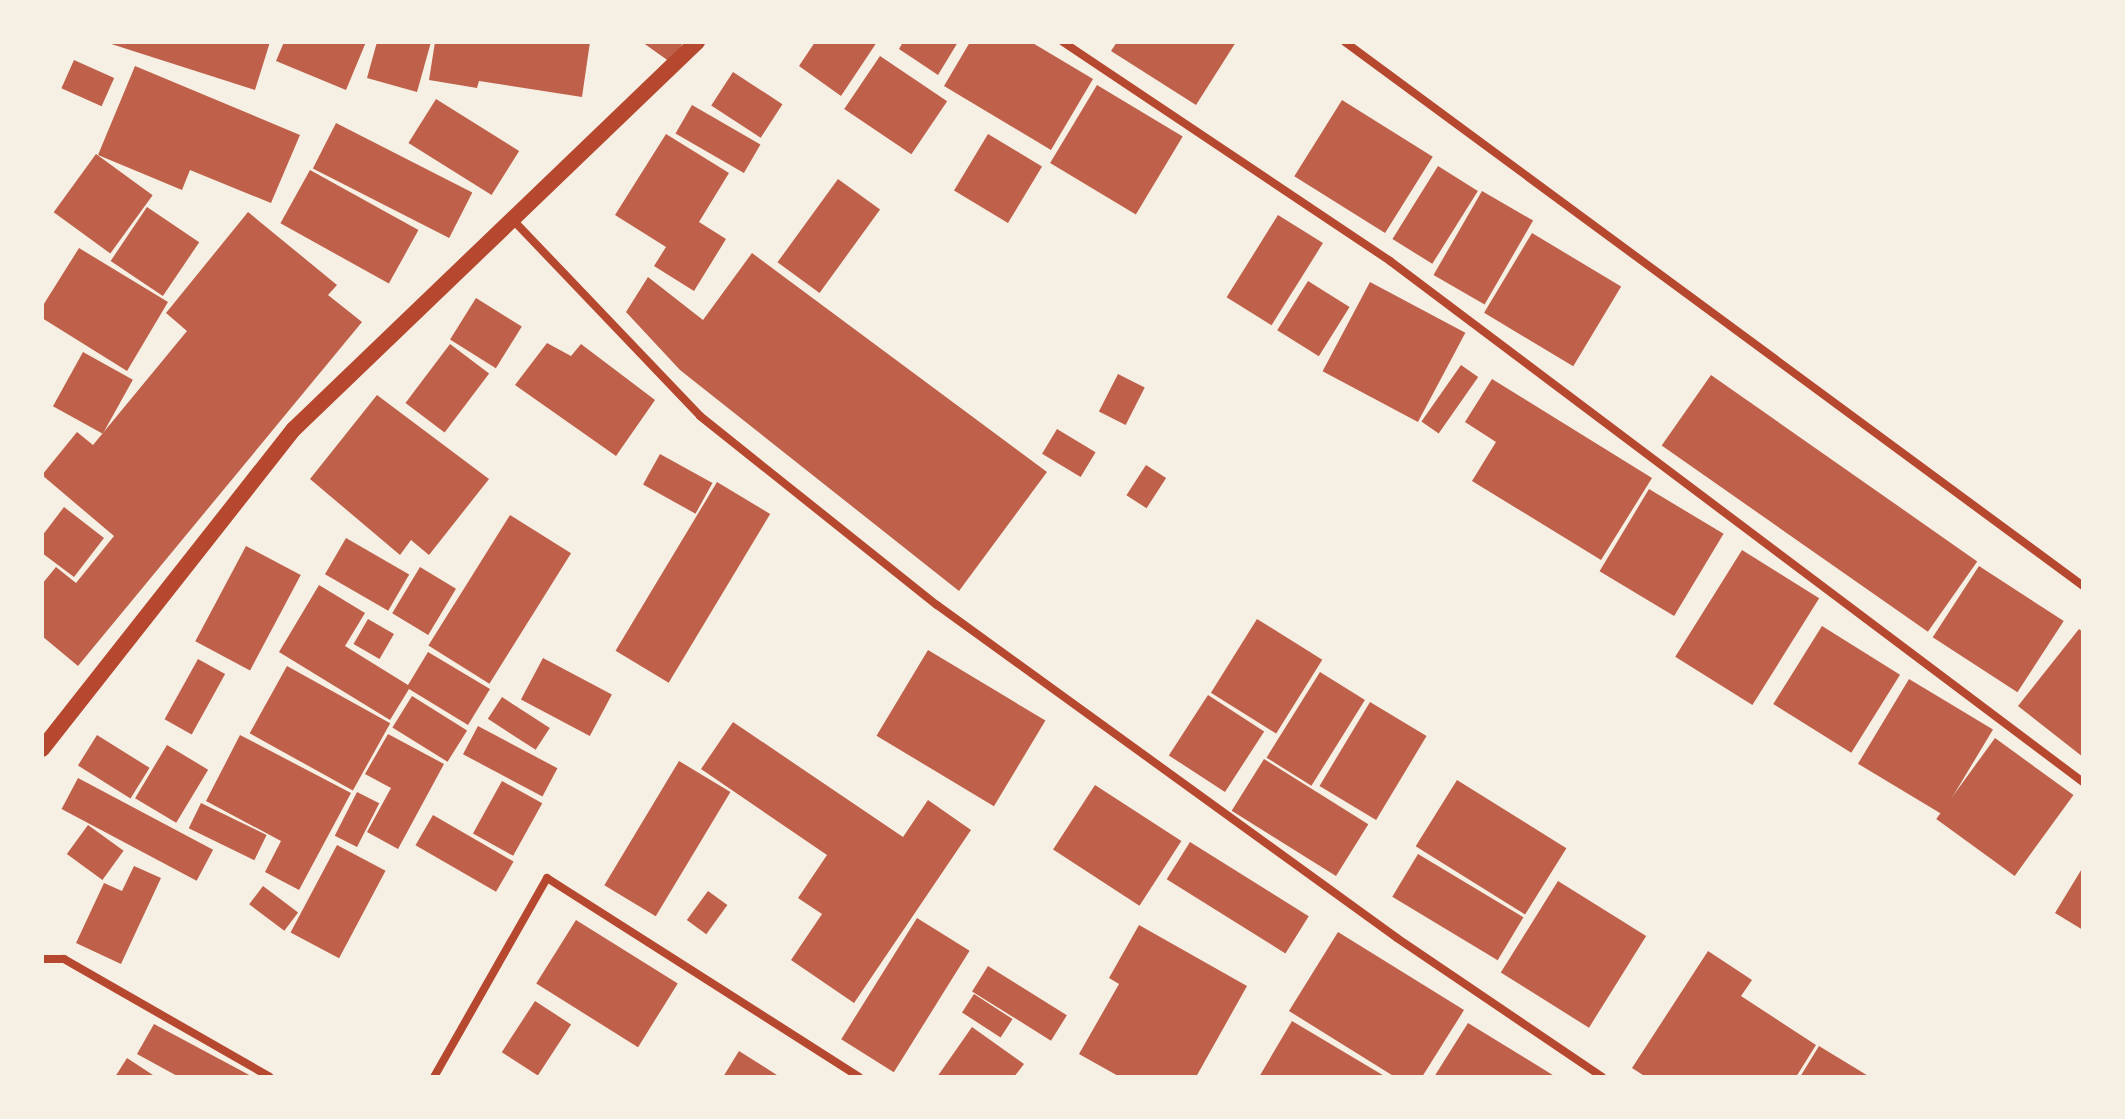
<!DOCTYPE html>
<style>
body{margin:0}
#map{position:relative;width:2125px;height:1119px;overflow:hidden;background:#f6efe4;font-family:"Exo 2",sans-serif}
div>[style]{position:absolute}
.building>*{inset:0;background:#bf614a;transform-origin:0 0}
.minor>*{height:8px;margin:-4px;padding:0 4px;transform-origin:4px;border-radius:4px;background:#b5482f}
.secondary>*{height:16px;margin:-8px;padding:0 8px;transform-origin:8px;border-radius:8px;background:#b5482f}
span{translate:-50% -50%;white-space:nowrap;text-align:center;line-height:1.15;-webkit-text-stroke:6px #f6efe4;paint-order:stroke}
.frame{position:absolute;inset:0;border:44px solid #f6efe4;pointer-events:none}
</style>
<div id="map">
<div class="building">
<i style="clip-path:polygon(105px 42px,270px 42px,255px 90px)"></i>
<i style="clip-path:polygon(284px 42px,366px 42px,346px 90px,276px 61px)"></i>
<i style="clip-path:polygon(377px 42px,431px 42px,417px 92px,367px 78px)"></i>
<i style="clip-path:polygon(435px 42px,590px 42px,582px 97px,479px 81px,477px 88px,429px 80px)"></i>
<i style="clip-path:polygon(642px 42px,684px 42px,670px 62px)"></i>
<i style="clip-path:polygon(815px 42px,877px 42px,841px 96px,799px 66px)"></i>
<i style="clip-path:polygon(903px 42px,958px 42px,938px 75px,899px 49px)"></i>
<i style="clip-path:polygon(970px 42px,1031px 42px,1093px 79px,1051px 150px,944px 86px)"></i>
<i style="clip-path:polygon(1117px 42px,1236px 42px,1196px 105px,1111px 51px)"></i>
<i style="left:880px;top:56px;width:81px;height:64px;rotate:34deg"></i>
<i style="left:74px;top:60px;width:44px;height:31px;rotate:24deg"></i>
<i style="clip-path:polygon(135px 66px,300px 135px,271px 203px,190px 170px,182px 190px,98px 155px)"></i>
<i style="left:733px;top:72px;width:59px;height:40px;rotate:33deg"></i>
<i style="left:1097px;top:85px;width:100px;height:91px;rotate:31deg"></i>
<i style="left:436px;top:99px;width:98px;height:52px;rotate:32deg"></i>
<i style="left:1342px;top:100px;width:107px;height:90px;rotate:32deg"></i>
<i style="left:692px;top:105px;width:79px;height:33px;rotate:30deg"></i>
<i style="left:336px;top:123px;width:153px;height:51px;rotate:27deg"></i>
<i style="clip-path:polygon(666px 134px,729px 173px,699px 222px,726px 239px,694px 291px,654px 266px,666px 247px,615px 215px)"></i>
<i style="left:988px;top:134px;width:63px;height:66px;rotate:31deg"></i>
<i style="left:96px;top:154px;width:70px;height:72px;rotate:36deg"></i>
<i style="left:1438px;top:166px;width:47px;height:86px;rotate:32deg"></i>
<i style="left:310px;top:170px;width:124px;height:61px;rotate:29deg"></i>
<i style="left:838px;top:179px;width:52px;height:103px;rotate:36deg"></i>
<i style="left:1482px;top:191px;width:59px;height:97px;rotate:30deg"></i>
<i style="left:147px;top:207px;width:63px;height:65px;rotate:34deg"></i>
<i style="clip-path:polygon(248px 212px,337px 285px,328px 295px,362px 322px,78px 666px,42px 636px,42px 584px,56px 567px,76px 583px,114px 536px,42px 475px,77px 432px,93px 445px,187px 331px,166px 313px)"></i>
<i style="left:1278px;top:215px;width:53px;height:97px;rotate:32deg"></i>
<i style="left:1532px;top:233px;width:104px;height:93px;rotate:31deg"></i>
<i style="clip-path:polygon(79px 248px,168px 302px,127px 371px,42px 318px,42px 307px)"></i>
<i style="clip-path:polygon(752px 253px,1047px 472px,959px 591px,680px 370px,626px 312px,648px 277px,703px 320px)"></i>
<i style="left:1308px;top:281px;width:49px;height:58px;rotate:32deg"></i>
<i style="left:1370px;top:282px;width:108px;height:101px;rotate:28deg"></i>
<i style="left:476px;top:298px;width:54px;height:49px;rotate:32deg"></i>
<i style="clip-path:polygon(547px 343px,571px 356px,581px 344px,655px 400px,616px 456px,515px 385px)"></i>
<i style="left:450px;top:344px;width:49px;height:74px;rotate:37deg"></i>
<i style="left:83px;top:352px;width:57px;height:62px;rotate:29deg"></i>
<i style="left:1461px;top:365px;width:21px;height:69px;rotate:35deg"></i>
<i style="left:1118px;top:374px;width:30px;height:42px;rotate:27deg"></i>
<i style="left:1711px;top:375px;width:325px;height:86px;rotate:35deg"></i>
<i style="clip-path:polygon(1492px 379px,1652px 478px,1601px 560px,1472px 481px,1496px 442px,1465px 422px)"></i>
<i style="clip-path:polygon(377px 395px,489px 479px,429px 555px,411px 540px,400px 555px,310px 479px)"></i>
<i style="left:1057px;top:429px;width:45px;height:29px;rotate:31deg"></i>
<i style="left:660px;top:454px;width:60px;height:35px;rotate:29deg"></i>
<i style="left:1146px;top:465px;width:24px;height:36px;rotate:33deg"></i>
<i style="left:717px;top:482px;width:62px;height:197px;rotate:31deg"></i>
<i style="left:1649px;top:489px;width:87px;height:96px;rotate:31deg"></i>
<i style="clip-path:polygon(64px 507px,104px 538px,74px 577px,42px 553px,42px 536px)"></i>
<i style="left:510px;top:515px;width:72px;height:154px;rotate:32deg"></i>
<i style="left:346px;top:538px;width:73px;height:42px;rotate:30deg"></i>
<i style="left:246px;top:546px;width:62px;height:108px;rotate:28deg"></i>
<i style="left:1742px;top:550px;width:91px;height:126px;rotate:32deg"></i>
<i style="left:1979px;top:566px;width:101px;height:85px;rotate:33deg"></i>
<i style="left:420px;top:567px;width:42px;height:54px;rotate:31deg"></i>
<i style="clip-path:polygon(319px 585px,365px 613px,345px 646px,408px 685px,428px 652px,490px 689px,468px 725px,409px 689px,390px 720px,279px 652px)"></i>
<i style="left:368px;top:619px;width:30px;height:29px;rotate:30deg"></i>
<i style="left:1257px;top:619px;width:77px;height:87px;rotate:32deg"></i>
<i style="left:1822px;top:626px;width:92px;height:92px;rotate:32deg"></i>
<i style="clip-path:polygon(2079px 629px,2083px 632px,2083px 757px,2018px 706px)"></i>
<i style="left:928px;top:650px;width:137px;height:100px;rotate:31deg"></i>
<i style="left:543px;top:658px;width:78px;height:47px;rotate:28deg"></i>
<i style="left:198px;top:659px;width:31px;height:69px;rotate:29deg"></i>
<i style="left:287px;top:666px;width:118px;height:77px;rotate:29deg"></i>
<i style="left:1320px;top:672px;width:53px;height:101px;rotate:32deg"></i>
<i style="left:1909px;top:679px;width:98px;height:99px;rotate:31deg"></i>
<i style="left:1208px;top:695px;width:67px;height:72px;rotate:33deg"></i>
<i style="left:412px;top:696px;width:65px;height:37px;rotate:32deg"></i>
<i style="left:502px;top:697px;width:57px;height:26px;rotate:33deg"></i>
<i style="left:1370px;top:702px;width:66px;height:98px;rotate:31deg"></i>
<i style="clip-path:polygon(733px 722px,903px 837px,928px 800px,971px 830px,854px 1003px,791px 960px,822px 914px,798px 898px,827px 855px,701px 769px)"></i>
<i style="left:478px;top:726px;width:90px;height:32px;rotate:28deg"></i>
<i style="clip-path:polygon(388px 734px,444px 764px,398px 849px,367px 832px,391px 788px,365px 774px)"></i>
<i style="left:97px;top:735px;width:62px;height:36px;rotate:32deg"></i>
<i style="clip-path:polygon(240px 735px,351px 793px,299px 890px,265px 872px,281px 841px,206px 801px)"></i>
<i style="left:1995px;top:738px;width:97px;height:100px;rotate:36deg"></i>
<i style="left:167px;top:745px;width:48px;height:62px;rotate:31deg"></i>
<i style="left:1264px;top:759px;width:123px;height:61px;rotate:32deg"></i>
<i style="left:679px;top:761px;width:60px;height:145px;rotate:31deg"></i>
<i style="left:78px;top:778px;width:153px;height:35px;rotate:28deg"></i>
<i style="left:1457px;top:780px;width:129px;height:78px;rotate:32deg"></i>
<i style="left:502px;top:781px;width:46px;height:60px;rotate:29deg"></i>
<i style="left:1095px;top:785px;width:103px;height:77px;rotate:33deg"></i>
<i style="left:357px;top:792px;width:25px;height:49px;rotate:27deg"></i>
<i style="left:201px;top:803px;width:73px;height:28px;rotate:26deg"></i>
<i style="left:433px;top:815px;width:93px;height:35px;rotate:30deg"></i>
<i style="left:88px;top:825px;width:44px;height:36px;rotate:36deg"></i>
<i style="left:1190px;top:842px;width:140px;height:44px;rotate:32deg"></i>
<i style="left:337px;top:845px;width:55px;height:99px;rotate:28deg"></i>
<i style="left:1418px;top:854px;width:123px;height:50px;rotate:31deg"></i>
<i style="clip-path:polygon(134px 866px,161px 878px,121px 964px,76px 943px,104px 883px,122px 891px)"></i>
<i style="clip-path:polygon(2083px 867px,2083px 930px,2055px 913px)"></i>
<i style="left:1558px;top:881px;width:104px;height:108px;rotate:32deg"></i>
<i style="left:263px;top:886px;width:44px;height:23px;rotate:37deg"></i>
<i style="left:708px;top:891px;width:24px;height:36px;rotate:36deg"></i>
<i style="left:917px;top:918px;width:62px;height:143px;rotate:32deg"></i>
<i style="left:576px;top:920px;width:120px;height:75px;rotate:32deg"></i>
<i style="clip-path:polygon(1139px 925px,1247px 986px,1196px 1077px,1120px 1077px,1079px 1054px,1119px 984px,1109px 978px)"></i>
<i style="clip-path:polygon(1338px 932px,1464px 1010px,1422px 1077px,1395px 1077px,1289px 1011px)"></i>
<i style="clip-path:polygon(1708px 951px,1752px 980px,1741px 996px,1816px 1045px,1796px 1077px,1646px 1077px,1632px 1068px)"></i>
<i style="left:988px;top:966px;width:93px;height:30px;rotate:32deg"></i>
<i style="left:974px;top:994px;width:46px;height:22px;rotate:33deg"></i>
<i style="left:535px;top:1001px;width:43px;height:61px;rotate:33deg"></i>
<i style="clip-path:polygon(1292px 1021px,1386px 1077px,1259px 1077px)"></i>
<i style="clip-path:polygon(1468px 1023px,1556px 1077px,1434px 1077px)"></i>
<i style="clip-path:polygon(154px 1024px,253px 1077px,179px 1077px,137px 1054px)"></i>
<i style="clip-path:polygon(972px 1027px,1024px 1064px,1014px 1077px,937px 1077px)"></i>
<i style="clip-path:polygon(1819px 1046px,1870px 1077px,1800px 1077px)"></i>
<i style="clip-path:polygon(739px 1051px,780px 1077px,723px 1077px)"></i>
<i style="clip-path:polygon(127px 1058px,156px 1077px,115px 1077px)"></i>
</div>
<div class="minor">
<i style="left:1063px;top:42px;width:394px;rotate:33.8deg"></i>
<i style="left:1390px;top:261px;width:867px;rotate:36.94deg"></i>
<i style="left:1345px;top:42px;width:917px;rotate:36.39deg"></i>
<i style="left:513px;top:220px;width:271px;rotate:46.3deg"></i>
<i style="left:700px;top:416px;width:303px;rotate:38.6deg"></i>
<i style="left:937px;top:605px;width:568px;rotate:35.9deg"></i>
<i style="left:1397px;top:938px;width:248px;rotate:34.1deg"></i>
<i style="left:42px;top:959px;width:22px"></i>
<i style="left:64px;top:959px;width:237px;rotate:29.8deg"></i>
<i style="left:434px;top:1077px;width:229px;rotate:-60.4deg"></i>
<i style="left:547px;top:878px;width:370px;rotate:32.5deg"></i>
</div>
<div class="secondary">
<i style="left:42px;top:749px;width:407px;rotate:-51.8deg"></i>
<i style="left:294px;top:429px;width:559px;rotate:-43.84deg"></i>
</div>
<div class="frame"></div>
</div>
